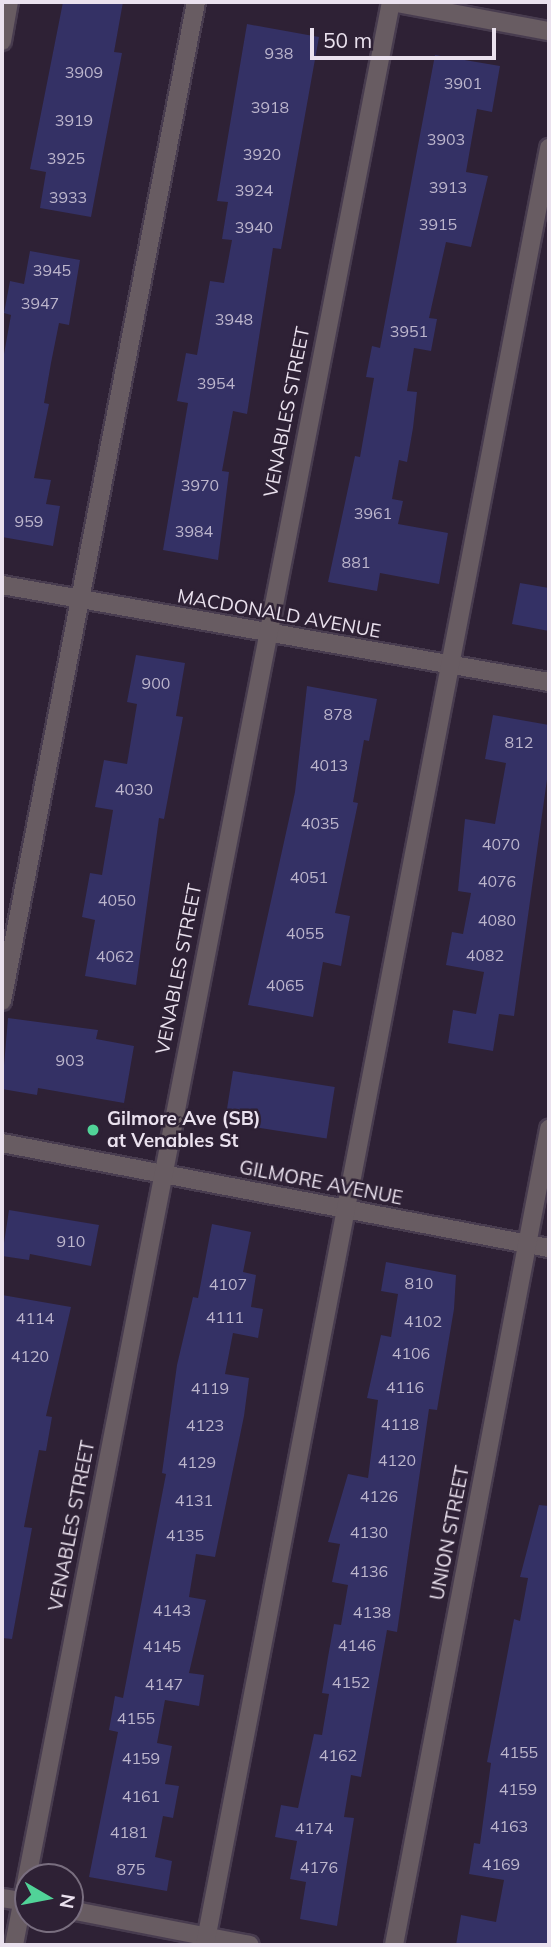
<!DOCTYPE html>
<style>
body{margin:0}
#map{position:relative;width:551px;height:1947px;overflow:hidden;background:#2e2135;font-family:Mulish,sans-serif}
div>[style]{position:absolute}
.building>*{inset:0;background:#343165;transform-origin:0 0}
.roads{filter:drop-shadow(2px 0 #483c4f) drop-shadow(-2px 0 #483c4f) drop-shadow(0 2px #483c4f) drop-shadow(0 -2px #483c4f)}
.minor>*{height:18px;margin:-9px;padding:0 9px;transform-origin:9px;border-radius:9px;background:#685c62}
.dots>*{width:19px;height:19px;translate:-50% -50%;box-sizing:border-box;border:4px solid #2e2135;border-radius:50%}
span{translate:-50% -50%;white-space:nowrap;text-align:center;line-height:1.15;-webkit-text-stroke:5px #2e2135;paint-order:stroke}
.number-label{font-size:16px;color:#bcb5cc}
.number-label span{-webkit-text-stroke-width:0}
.street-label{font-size:19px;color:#eae1ee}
.poi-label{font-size:19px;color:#eae1ee;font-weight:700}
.left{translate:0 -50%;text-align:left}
.frame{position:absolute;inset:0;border:4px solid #eae1ee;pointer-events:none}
.north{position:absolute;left:14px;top:1863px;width:70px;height:70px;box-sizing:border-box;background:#2e2135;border:2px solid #796e7f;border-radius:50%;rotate:100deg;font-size:19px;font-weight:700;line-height:28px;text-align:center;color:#eae1ee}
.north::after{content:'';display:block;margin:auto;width:24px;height:32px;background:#51d398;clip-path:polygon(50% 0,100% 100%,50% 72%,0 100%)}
.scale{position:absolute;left:310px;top:28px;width:186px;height:32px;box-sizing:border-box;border:4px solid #eae1ee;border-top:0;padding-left:9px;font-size:21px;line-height:24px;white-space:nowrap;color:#eae1ee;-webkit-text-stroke:5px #2e2135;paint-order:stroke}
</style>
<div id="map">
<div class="building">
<i style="clip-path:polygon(63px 2px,123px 2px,114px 52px,122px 53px,91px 217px,40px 208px,46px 172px,30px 169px)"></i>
<i style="clip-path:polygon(247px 24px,319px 37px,281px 249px,273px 248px,247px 414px,233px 411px,222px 471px,229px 472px,218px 560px,163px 550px,188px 403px,177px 401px,186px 353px,197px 355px,210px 281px,224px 283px,232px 240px,222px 239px,228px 202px,217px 201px)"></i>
<i style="clip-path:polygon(435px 55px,500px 66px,492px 112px,477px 109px,466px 172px,488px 176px,471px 247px,446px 242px,429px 318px,437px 319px,431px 351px,414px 348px,407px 391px,417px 392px,413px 428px,407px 462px,399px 460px,392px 499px,403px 501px,398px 524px,448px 533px,439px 584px,380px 573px,377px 591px,328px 582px,355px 456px,360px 457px,374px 378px,366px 377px,372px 346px,380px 348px)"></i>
<i style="clip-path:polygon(30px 251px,80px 260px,69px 325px,59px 323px,51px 363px,44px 403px,49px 404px,34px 478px,51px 480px,46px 504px,60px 506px,53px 546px,2px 537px,2px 365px,11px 315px,4px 313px,10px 281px,24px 284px)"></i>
<i style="clip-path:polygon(520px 583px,549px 588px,549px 631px,512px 624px)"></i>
<i style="clip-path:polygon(136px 655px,185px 663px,176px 716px,183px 717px,164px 819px,159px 818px,136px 985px,85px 976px,95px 920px,82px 917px,90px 873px,102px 875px,113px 810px,95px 807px,104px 760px,127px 764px,137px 704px,127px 702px)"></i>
<i style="clip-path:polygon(307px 686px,377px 699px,369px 741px,364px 740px,353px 802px,358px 803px,335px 913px,350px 916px,341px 966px,323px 962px,313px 1017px,248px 1005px,295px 792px)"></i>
<i style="clip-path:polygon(493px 715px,549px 725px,549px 765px,514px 1016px,499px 1014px,493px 1051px,448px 1043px,453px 1010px,476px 1014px,484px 972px,446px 965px,452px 932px,463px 934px,471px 893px,458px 891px,465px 819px,495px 824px,506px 763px,485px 759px)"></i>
<i style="clip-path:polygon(8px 1018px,98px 1030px,96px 1039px,134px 1046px,124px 1103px,38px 1088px,37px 1095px,2px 1089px)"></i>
<i style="left:233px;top:1071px;width:103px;height:52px;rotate:9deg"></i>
<i style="clip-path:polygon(9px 1210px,99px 1225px,91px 1266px,30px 1254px,29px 1260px,2px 1256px)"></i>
<i style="clip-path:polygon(212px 1224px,251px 1232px,243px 1272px,256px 1275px,251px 1307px,263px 1309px,258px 1338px,233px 1333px,225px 1374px,249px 1378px,244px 1416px,215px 1557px,196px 1554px,189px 1597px,206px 1600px,189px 1673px,204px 1675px,199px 1706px,165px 1700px,157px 1743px,172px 1746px,165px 1784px,179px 1786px,173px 1818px,163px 1816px,155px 1857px,172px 1861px,167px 1891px,89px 1877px,118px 1732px,109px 1730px,115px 1696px,123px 1698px,166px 1474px,162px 1473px,177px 1365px,193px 1297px,198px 1298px)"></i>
<i style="clip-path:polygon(386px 1262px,456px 1275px,454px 1309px,437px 1410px,429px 1409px,397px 1632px,387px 1630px,361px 1777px,351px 1775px,344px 1817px,354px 1818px,337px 1926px,300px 1919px,306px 1882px,290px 1879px,297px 1841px,275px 1837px,281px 1805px,298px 1808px,314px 1734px,322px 1735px,329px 1694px,322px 1693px,328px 1657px,334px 1624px,341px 1625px,348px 1585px,332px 1582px,340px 1544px,328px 1542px,348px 1474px,368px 1478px,378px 1400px,367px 1398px,381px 1335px,391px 1337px,398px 1294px,381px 1291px)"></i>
<i style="clip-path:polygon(2px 1295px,71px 1307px,46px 1416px,52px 1417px,46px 1451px,39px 1450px,24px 1527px,32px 1528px,12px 1639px,2px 1638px)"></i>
<i style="clip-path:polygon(539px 1505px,549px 1506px,549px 1945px,456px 1945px,461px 1915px,496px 1922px,504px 1880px,469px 1874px,474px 1843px,480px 1844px,491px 1763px,487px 1762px,514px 1619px,520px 1621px,528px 1578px,520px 1577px)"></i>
</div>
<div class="roads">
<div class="minor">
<i style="left:392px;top:2px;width:160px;rotate:10.5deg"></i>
<i style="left:2px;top:41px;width:40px;rotate:-80deg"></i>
<i style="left:2px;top:585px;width:556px;rotate:10.06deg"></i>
<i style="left:2px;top:1001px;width:1018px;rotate:-79.01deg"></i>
<i style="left:2px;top:1143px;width:557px;rotate:10.87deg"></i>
<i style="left:2px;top:1898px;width:26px;rotate:9deg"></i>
<i style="left:70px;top:1910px;width:183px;rotate:11deg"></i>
<i style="left:14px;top:1945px;width:1979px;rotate:-79.02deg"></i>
<i style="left:205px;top:1945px;width:1830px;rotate:-79.16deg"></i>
<i style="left:394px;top:1945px;width:831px;rotate:-79.24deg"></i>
</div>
</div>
<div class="dots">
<i style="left:93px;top:1130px;background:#51d398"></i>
</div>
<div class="number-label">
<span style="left:279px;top:53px">938</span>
<span style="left:84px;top:72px">3909</span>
<span style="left:463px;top:83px">3901</span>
<span style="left:270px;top:107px">3918</span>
<span style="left:74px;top:120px">3919</span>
<span style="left:446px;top:139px">3903</span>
<span style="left:262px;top:154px">3920</span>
<span style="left:66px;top:158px">3925</span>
<span style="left:448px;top:187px">3913</span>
<span style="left:254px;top:190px">3924</span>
<span style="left:68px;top:197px">3933</span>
<span style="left:438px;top:224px">3915</span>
<span style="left:254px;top:227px">3940</span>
<span style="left:52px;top:270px">3945</span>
<span style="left:40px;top:303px">3947</span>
<span style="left:234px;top:319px">3948</span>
<span style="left:409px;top:331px">3951</span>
<span style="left:216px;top:383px">3954</span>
<span style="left:200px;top:485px">3970</span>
<span style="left:373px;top:513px">3961</span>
<span style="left:29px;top:521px">959</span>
<span style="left:194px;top:531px">3984</span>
<span style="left:356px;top:562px">881</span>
<span style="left:156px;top:683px">900</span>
<span style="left:338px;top:714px">878</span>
<span style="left:519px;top:742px">812</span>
<span style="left:329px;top:765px">4013</span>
<span style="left:134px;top:789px">4030</span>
<span style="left:320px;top:823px">4035</span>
<span style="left:501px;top:844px">4070</span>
<span style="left:309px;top:877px">4051</span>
<span style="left:497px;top:881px">4076</span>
<span style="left:117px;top:900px">4050</span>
<span style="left:497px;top:920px">4080</span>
<span style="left:305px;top:933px">4055</span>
<span style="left:485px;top:955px">4082</span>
<span style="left:115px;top:956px">4062</span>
<span style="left:285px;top:985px">4065</span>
<span style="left:70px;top:1060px">903</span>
<span style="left:71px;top:1241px">910</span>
<span style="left:419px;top:1283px">810</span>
<span style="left:228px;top:1284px">4107</span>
<span style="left:225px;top:1317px">4111</span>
<span style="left:35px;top:1318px">4114</span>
<span style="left:423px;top:1321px">4102</span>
<span style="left:411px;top:1353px">4106</span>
<span style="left:30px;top:1356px">4120</span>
<span style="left:405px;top:1387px">4116</span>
<span style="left:210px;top:1388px">4119</span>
<span style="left:400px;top:1424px">4118</span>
<span style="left:205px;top:1425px">4123</span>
<span style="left:397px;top:1460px">4120</span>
<span style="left:197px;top:1462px">4129</span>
<span style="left:379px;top:1496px">4126</span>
<span style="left:194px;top:1500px">4131</span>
<span style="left:369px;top:1532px">4130</span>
<span style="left:185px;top:1535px">4135</span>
<span style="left:369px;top:1571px">4136</span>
<span style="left:172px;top:1610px">4143</span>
<span style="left:372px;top:1612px">4138</span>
<span style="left:357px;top:1645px">4146</span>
<span style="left:162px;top:1646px">4145</span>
<span style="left:351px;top:1682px">4152</span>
<span style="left:164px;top:1684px">4147</span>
<span style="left:136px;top:1718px">4155</span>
<span style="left:519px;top:1752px">4155</span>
<span style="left:338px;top:1755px">4162</span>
<span style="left:141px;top:1758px">4159</span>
<span style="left:518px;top:1789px">4159</span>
<span style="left:141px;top:1796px">4161</span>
<span style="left:509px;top:1826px">4163</span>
<span style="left:314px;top:1828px">4174</span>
<span style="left:129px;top:1832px">4181</span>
<span style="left:501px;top:1864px">4169</span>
<span style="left:319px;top:1867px">4176</span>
<span style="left:131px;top:1869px">875</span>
</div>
<div class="street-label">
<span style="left:287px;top:412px;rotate:-79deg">VENABLES STREET</span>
<span style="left:279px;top:614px;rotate:10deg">MACDONALD AVENUE</span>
<span style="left:179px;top:969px;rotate:-79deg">VENABLES STREET</span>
<span style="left:321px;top:1183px;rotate:11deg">GILMORE AVENUE</span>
<span style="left:72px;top:1526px;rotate:-79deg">VENABLES STREET</span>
<span style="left:450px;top:1533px;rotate:-79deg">UNION STREET</span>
</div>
<div class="poi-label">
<span class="left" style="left:107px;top:1130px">Gilmore Ave (SB)<br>at Venables St</span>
</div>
<div class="frame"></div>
<div class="north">N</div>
<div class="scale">50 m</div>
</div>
